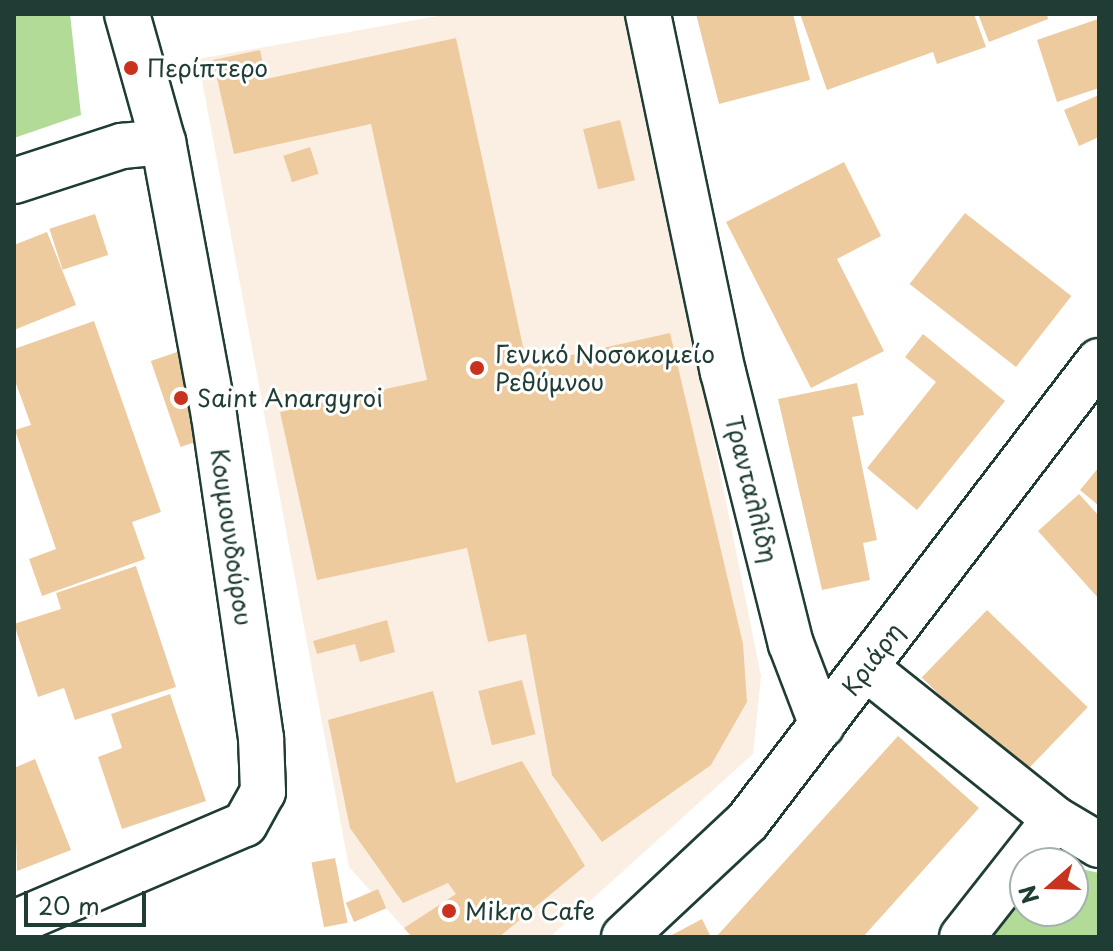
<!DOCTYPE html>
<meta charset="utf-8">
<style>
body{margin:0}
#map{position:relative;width:1113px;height:951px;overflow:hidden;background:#fff;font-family:"Playpen Sans",sans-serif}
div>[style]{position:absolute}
.built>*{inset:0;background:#faefe2}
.green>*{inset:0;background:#b2db98}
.building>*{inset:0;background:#eecb9f;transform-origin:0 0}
.roads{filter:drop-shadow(2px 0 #1f3d34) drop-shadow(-2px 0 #1f3d34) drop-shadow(0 2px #1f3d34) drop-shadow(0 -2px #1f3d34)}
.minor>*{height:44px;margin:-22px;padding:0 22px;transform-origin:22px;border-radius:22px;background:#fff}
.dots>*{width:22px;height:22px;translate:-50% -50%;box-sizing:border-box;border:4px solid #fff;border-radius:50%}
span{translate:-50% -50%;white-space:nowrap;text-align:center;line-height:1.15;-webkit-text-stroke:6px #fff;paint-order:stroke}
.poi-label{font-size:24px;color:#1f3d34}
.left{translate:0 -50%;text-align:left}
.street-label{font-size:24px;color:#1f3d34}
.frame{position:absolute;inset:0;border:16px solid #1f3d34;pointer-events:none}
.north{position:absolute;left:1009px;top:847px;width:80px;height:80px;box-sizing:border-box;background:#fff;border:2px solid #a5b1ae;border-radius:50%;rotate:250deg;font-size:22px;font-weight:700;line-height:32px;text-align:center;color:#1f3d34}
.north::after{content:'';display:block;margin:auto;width:28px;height:36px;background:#c8321e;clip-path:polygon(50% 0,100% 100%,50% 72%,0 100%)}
.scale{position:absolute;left:24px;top:891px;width:122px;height:36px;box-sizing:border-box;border:4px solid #1f3d34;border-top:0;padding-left:10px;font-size:24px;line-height:28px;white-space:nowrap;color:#1f3d34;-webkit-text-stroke:6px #fff;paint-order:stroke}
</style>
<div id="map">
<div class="built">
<i style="clip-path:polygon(449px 14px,628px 14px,761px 676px,753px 754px,550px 937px,412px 937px,349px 867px,198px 59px)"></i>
</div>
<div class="green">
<i style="clip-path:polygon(14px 14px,70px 14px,81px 115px,14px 138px)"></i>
<i style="clip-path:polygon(1073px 867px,1099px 873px,1099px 937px,991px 937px,1025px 895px,1025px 911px,1073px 911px)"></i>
</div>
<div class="building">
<i style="clip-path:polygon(696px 14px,793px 14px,810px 80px,719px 104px)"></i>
<i style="clip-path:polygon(800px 14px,974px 14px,986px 47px,937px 64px,933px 52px,827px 90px)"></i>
<i style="clip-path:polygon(978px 14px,1047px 14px,1048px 19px,989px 42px)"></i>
<i style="clip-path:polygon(1098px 19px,1099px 88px,1057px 102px,1037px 40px)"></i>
<i style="clip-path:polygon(456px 38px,527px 365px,670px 333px,743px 644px,747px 702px,711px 765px,602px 842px,552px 775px,526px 634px,488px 642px,467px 548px,317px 580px,280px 412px,427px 380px,371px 124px,234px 154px,213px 60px,260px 50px,266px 79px)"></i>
<i style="clip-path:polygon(1099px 95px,1099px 137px,1079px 146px,1064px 110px)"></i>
<i style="left:620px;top:120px;width:62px;height:38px;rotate:76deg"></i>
<i style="left:310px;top:147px;width:28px;height:28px;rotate:72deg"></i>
<i style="clip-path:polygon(844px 162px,881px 236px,837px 259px,884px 351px,811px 388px,726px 222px)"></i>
<i style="left:965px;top:213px;width:135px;height:90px;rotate:38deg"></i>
<i style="left:95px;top:214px;width:43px;height:48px;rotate:72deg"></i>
<i style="clip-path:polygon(47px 232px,76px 305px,14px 330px,14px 245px)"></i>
<i style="clip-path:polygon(94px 321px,161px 512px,132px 522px,145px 559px,42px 596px,29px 559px,56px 549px,15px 430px,31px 425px,14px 378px,14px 349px)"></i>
<i style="clip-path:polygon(923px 334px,1005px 401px,917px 510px,867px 468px,936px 382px,905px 357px)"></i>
<i style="left:183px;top:350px;width:91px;height:34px;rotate:71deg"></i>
<i style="clip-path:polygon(857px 383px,864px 415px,852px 417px,877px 540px,863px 543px,870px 580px,822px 590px,778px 399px)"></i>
<i style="clip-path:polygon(1099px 467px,1099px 506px,1080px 490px)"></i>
<i style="clip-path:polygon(1079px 494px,1099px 516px,1099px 599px,1038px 531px)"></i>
<i style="clip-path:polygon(136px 566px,176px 687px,75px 720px,64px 688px,38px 697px,14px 624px,61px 609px,56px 593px)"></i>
<i style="left:987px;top:610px;width:140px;height:94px;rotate:44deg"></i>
<i style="clip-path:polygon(387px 620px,395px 652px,360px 662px,355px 644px,317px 654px,313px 641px)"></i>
<i style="left:522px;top:680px;width:56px;height:45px;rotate:76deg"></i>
<i style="clip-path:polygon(433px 691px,456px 783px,522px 761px,585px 866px,499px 937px,412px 937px,404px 928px,456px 894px,448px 883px,403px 903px,350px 828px,328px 720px)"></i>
<i style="clip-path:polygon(170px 694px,206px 801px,122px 829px,98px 757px,122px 748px,111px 714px)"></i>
<i style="clip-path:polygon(898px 736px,979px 808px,863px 937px,716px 937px)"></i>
<i style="clip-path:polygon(35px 759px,71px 850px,17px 871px,14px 768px)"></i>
<i style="left:335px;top:858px;width:66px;height:24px;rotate:79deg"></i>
<i style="left:378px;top:889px;width:21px;height:35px;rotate:67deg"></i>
<i style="clip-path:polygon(702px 919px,711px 937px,668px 937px)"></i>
</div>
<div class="roads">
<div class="minor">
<i style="left:648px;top:14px;width:366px;rotate:78.2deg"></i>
<i style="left:723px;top:372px;width:280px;rotate:76deg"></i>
<i style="left:791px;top:644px;width:87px;rotate:69.1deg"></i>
<i style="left:14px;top:181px;width:114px;rotate:-18deg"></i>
<i style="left:122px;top:146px;width:41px;rotate:-5.6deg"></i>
<i style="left:866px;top:668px;width:242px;rotate:38.6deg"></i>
<i style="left:1055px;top:819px;width:51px;rotate:30.6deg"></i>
<i style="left:14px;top:923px;width:251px;rotate:-23.2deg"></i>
<i style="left:245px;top:824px;width:37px;rotate:-61deg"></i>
<i style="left:263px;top:792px;width:54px;rotate:-92.1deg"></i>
<i style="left:261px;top:738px;width:325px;rotate:-98.3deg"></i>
<i style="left:214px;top:416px;width:279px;rotate:-100.5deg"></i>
<i style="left:163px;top:142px;width:133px;rotate:-105.7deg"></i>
<i style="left:624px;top:937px;width:168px;rotate:-43.1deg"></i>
<i style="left:747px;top:822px;width:580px;rotate:-52.64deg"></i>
<i style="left:962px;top:937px;width:150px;rotate:-51.8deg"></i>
</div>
</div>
<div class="dots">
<i style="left:131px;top:68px;background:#c8321e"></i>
<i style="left:477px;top:368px;background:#c8321e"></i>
<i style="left:181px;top:398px;background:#c8321e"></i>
<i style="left:449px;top:911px;background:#c8321e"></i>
</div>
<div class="poi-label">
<span class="left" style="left:147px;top:68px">Περίπτερο</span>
<span class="left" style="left:495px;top:368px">Γενικό Νοσοκομείο<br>Ρεθύμνου</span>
<span class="left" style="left:197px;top:398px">Saint Anargyroi</span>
<span class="left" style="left:465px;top:911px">Mikro Cafe</span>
</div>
<div class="street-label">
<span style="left:752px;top:489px;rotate:76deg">Τρανταλλίδη</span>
<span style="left:232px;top:537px;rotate:82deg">Κουμουνδούρου</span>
<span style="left:872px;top:659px;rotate:-53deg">Κριάρη</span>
</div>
<div class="frame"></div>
<div class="north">N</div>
<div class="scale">20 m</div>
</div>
